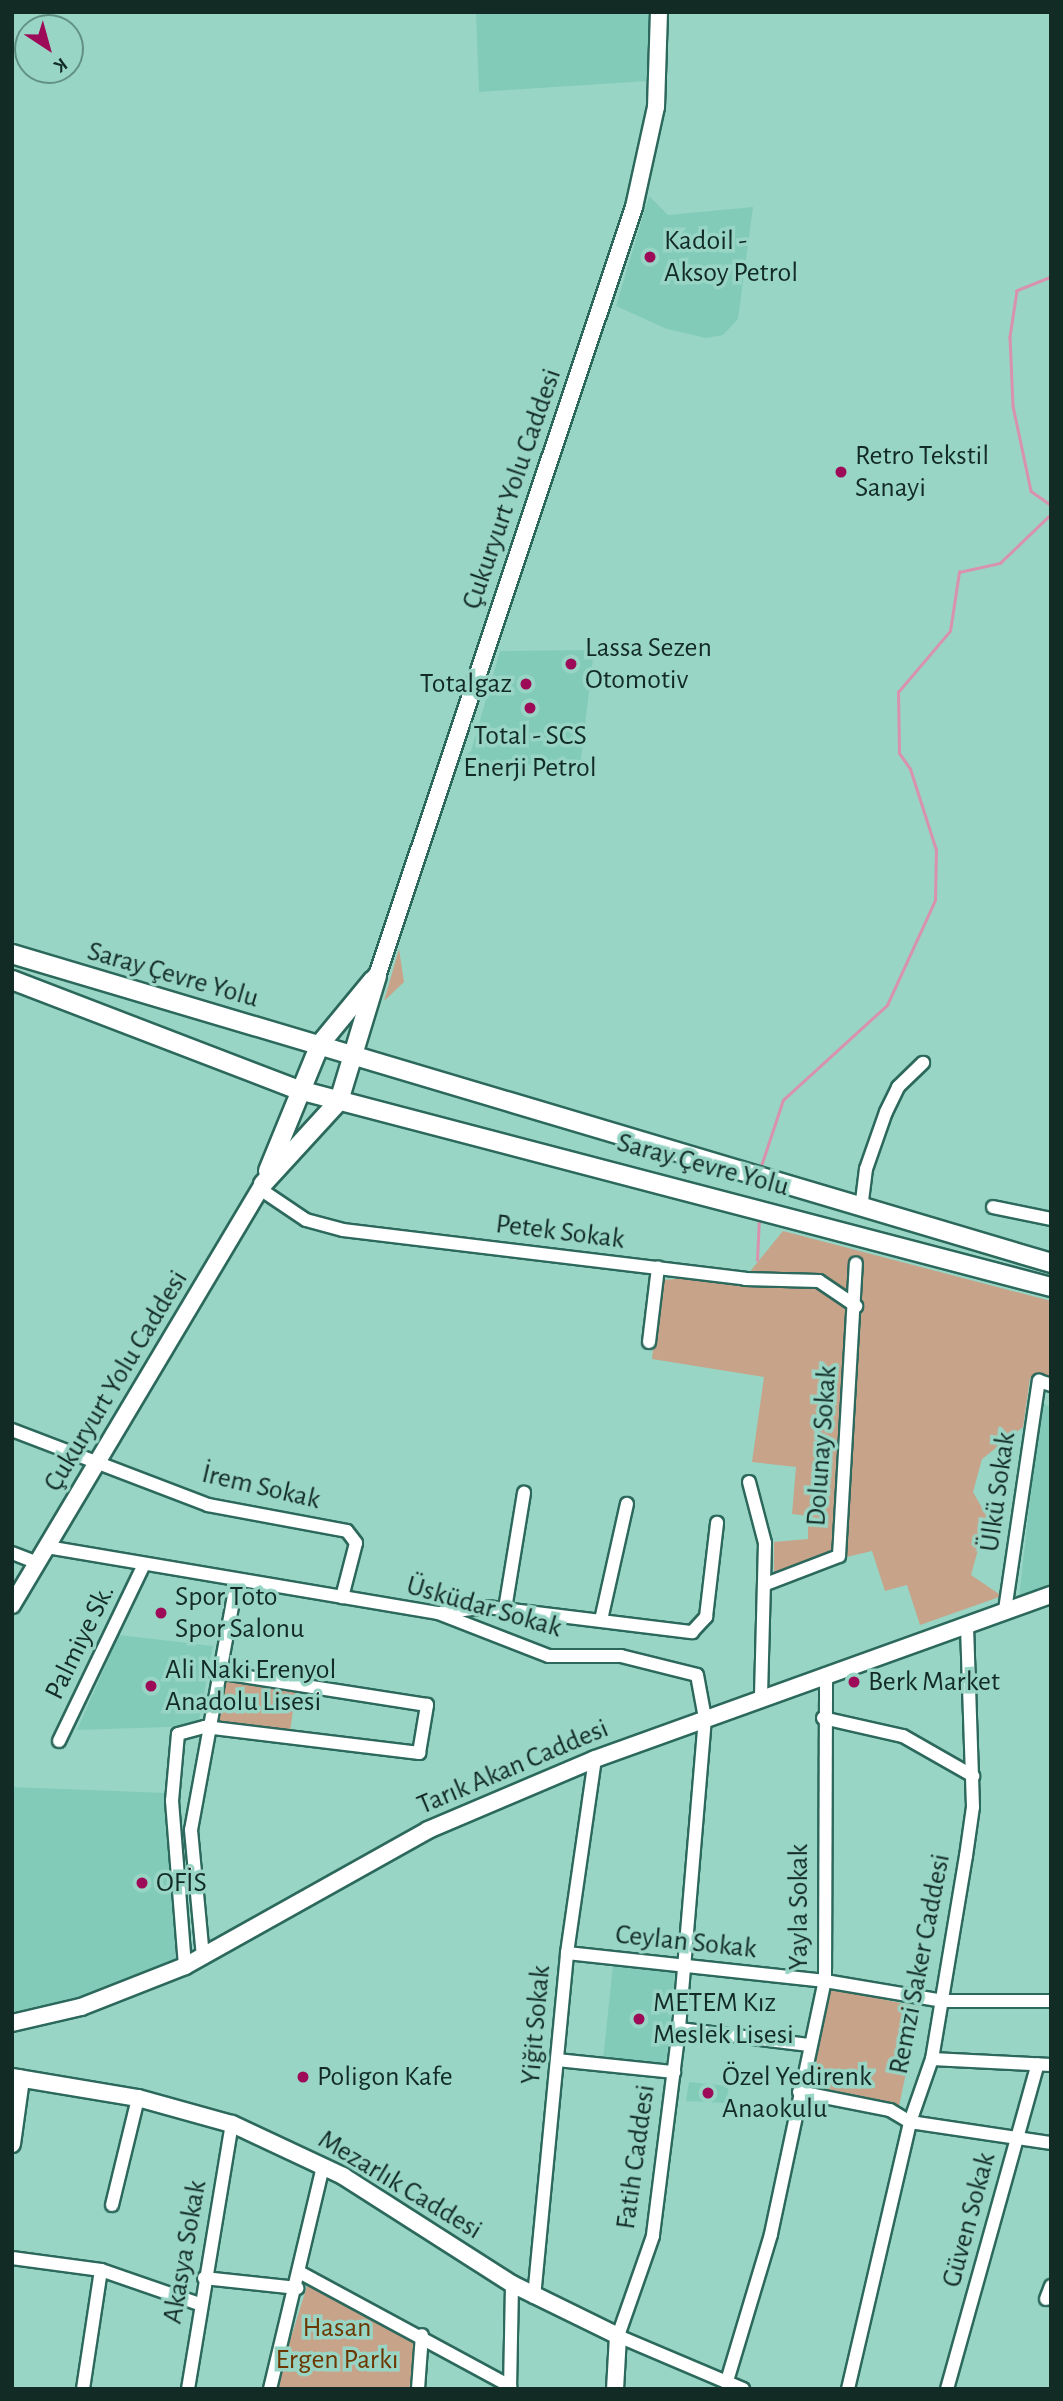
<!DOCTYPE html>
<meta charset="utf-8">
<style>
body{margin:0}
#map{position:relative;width:1063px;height:2401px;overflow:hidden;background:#98d5c5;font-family:"Alegreya Sans",sans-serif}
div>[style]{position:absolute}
.built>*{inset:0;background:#83cbb9;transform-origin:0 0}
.green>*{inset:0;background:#c7a38a;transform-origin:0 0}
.stream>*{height:2.5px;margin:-1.25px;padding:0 1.25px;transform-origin:1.25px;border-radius:1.25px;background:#d892ab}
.roads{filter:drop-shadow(2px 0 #2c695c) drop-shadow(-2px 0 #2c695c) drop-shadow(0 2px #2c695c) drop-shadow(0 -2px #2c695c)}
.minor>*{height:12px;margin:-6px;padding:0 6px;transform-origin:6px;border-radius:6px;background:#fff}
.major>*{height:16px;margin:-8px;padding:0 8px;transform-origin:8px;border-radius:8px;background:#fff}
.highway>*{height:18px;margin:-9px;padding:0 9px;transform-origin:9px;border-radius:9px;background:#fff}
.dots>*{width:19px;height:19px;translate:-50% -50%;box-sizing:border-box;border:4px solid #98d5c5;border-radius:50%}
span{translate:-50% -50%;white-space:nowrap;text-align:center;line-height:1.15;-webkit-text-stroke:7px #98d5c5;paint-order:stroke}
.poi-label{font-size:28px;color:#122b25}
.left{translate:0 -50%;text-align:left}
.right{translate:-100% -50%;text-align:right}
.street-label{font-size:28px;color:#122b25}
.park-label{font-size:28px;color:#6d3701}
.frame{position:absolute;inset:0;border:14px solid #122b25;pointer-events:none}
.north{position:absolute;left:14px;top:14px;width:70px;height:70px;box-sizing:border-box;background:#98d5c5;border:2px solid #629185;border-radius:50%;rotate:144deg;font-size:19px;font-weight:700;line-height:28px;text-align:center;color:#122b25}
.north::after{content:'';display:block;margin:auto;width:24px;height:32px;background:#9c0a58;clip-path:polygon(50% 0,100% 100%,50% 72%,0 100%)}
</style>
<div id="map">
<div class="built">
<i style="clip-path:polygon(476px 12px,650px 12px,648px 81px,479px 92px)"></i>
<i style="clip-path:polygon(649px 196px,668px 215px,753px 207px,738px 319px,723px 335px,706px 338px,667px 329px,616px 306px)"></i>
<i style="clip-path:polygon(594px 650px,580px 767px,459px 761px,471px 751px,500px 651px)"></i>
<i style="clip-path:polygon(1041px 1402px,1051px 1408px,1051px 1588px,1019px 1598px)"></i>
<i style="clip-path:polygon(119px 1635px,213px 1646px,198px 1726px,77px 1730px)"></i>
<i style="clip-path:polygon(12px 1787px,166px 1793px,179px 1960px,86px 1995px,12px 2012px)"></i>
<i style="left:613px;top:1965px;width:63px;height:102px;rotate:6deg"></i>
<i style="clip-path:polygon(689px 2082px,729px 2086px,726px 2103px,686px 2101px)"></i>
</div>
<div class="green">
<i style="clip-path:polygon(399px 949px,404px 982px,384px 1001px)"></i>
<i style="clip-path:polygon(783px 1231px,1051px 1301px,1051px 1380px,1030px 1378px,1023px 1427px,982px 1459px,973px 1492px,987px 1517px,971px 1575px,1002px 1596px,920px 1625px,907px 1585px,885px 1591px,872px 1551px,774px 1574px,774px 1542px,808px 1539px,808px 1516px,792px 1514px,796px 1467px,752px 1462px,764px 1377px,652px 1359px,661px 1280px,748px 1274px)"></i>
<i style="left:222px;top:1677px;width:75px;height:47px;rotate:8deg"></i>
<i style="left:830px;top:1988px;width:92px;height:102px;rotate:12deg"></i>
<i style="clip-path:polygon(308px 2283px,415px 2339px,414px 2389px,275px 2389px)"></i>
</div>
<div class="stream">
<i style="left:1051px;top:277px;width:37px;rotate:158deg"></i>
<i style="left:1017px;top:291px;width:47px;rotate:98.7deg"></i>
<i style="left:1010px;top:337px;width:69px;rotate:87.5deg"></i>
<i style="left:1013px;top:406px;width:87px;rotate:78deg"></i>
<i style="left:1031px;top:491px;width:24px;rotate:35deg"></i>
<i style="left:760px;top:1169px;width:73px;rotate:-71.6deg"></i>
<i style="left:783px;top:1100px;width:141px;rotate:-42.4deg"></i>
<i style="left:887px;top:1005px;width:115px;rotate:-65.4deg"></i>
<i style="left:935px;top:900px;width:50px;rotate:-88.9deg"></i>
<i style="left:936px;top:850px;width:85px;rotate:-107.8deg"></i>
<i style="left:910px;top:769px;width:19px;rotate:-125deg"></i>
<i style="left:899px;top:753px;width:61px;rotate:-90.9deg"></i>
<i style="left:898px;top:692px;width:80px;rotate:-49.6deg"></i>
<i style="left:950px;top:631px;width:60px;rotate:-81.3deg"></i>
<i style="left:959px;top:572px;width:42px;rotate:-12.4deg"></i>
<i style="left:1000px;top:563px;width:71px;rotate:-43.9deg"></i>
<i style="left:757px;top:1260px;width:42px;rotate:-87.3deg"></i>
</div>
<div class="roads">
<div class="minor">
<i style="left:260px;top:1189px;width:55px;rotate:34deg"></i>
<i style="left:306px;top:1220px;width:38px;rotate:15deg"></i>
<i style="left:343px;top:1230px;width:405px;rotate:6.9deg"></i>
<i style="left:745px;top:1279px;width:74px;rotate:1.5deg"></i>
<i style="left:819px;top:1281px;width:45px;rotate:34deg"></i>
<i style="left:993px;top:1207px;width:59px;rotate:11.7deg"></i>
<i style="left:861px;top:1209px;width:40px;rotate:-82.9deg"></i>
<i style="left:866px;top:1169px;width:60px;rotate:-70.7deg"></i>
<i style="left:886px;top:1112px;width:28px;rotate:-64deg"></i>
<i style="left:898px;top:1087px;width:35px;rotate:-44deg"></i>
<i style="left:649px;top:1342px;width:75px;rotate:-83.1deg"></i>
<i style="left:12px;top:1430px;width:210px;rotate:20.9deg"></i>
<i style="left:208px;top:1505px;width:141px;rotate:10.6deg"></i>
<i style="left:347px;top:1531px;width:15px;rotate:53deg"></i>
<i style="left:356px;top:1543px;width:56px;rotate:104.5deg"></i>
<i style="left:749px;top:1482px;width:63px;rotate:75.3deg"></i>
<i style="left:765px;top:1543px;width:155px;rotate:91.5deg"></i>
<i style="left:47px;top:1547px;width:397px;rotate:9.6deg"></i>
<i style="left:438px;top:1613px;width:119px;rotate:21.2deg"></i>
<i style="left:549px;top:1656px;width:72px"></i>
<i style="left:621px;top:1656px;width:78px;rotate:14deg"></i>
<i style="left:697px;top:1675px;width:44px;rotate:79.5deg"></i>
<i style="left:705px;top:1718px;width:312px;rotate:94.8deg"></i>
<i style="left:679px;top:2029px;width:209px;rotate:97.2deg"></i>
<i style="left:653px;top:2236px;width:106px;rotate:109.3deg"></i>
<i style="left:618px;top:2336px;width:136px;rotate:23deg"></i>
<i style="left:12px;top:1553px;width:28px;rotate:21deg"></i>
<i style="left:766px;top:1584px;width:78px;rotate:-21deg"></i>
<i style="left:839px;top:1556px;width:293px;rotate:-86.7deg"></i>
<i style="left:505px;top:1609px;width:118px;rotate:-80.7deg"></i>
<i style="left:1005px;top:1610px;width:232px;rotate:-81.6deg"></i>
<i style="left:1039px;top:1381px;width:13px;rotate:18deg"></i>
<i style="left:441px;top:1613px;width:46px;rotate:-7.4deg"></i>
<i style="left:487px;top:1607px;width:207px;rotate:7deg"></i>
<i style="left:692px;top:1632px;width:21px;rotate:-47deg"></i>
<i style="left:706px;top:1617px;width:95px;rotate:-83.3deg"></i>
<i style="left:601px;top:1620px;width:119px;rotate:-77.4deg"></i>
<i style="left:823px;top:1718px;width:82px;rotate:12.7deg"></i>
<i style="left:903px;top:1736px;width:81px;rotate:29.7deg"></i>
<i style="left:59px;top:1741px;width:196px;rotate:-64.3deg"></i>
<i style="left:567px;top:1953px;width:260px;rotate:6.2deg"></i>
<i style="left:825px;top:1981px;width:120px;rotate:9.6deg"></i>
<i style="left:943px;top:2001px;width:108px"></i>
<i style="left:203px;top:1957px;width:128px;rotate:-95.4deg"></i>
<i style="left:191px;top:1830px;width:254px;rotate:-79.6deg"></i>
<i style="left:185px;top:1966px;width:166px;rotate:-94.5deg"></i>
<i style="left:172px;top:1801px;width:67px;rotate:-84.9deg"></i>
<i style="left:178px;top:1734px;width:28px;rotate:-15deg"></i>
<i style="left:205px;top:1727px;width:216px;rotate:6.9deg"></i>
<i style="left:419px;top:1753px;width:49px;rotate:-80.5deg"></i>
<i style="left:427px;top:1705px;width:214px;rotate:-171.1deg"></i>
<i style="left:679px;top:2029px;width:131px;rotate:7deg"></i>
<i style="left:932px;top:2059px;width:119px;rotate:2.9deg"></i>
<i style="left:557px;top:2060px;width:118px;rotate:5.9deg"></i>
<i style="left:799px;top:2092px;width:93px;rotate:11.2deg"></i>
<i style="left:890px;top:2110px;width:23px;rotate:31deg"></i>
<i style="left:910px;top:2122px;width:143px;rotate:8.5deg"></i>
<i style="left:112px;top:2205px;width:110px;rotate:-76.3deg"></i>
<i style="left:12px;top:2258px;width:90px;rotate:7.7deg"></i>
<i style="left:101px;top:2270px;width:104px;rotate:19.1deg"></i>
<i style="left:301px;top:2273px;width:238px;rotate:28.4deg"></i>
<i style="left:204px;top:2278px;width:94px;rotate:6.1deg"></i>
<i style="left:534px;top:2297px;width:346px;rotate:-84.5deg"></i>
<i style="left:567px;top:1953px;width:196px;rotate:-81.8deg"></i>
<i style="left:1046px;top:2299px;width:14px;rotate:-69deg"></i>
<i style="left:727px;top:2381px;width:153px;rotate:-73.3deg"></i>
<i style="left:771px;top:2234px;width:259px;rotate:-78deg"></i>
<i style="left:825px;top:1981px;width:307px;rotate:-89.8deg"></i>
<i style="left:83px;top:2389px;width:120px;rotate:-81.4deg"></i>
<i style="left:188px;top:2389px;width:269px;rotate:-80.6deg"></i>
<i style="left:270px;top:2389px;width:229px;rotate:-76.6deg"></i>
<i style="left:418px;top:2389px;width:54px;rotate:-85.8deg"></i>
<i style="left:510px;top:2389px;width:105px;rotate:-88.9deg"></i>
<i style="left:848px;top:2389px;width:274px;rotate:-76.9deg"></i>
<i style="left:910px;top:2122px;width:67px;rotate:-70.8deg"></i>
<i style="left:932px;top:2059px;width:206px;rotate:-80.5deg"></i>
<i style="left:966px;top:1856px;width:49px;rotate:-81.9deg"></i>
<i style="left:973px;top:1807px;width:183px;rotate:-91.9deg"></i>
<i style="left:947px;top:2389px;width:337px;rotate:-74.4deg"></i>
</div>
<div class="major">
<i style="left:377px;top:976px;width:811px;rotate:-71.52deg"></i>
<i style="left:634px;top:207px;width:102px;rotate:-77.6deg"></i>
<i style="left:656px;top:107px;width:95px;rotate:-88.2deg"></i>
<i style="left:12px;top:1605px;width:490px;rotate:-59.2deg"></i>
<i style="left:12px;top:2023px;width:71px;rotate:-13.1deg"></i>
<i style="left:81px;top:2007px;width:112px;rotate:-21.5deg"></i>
<i style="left:185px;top:1966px;width:278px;rotate:-29.2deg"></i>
<i style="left:428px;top:1830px;width:181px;rotate:-23deg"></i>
<i style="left:595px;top:1759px;width:485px;rotate:-19.8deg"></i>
<i style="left:12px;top:2077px;width:128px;rotate:9.5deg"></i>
<i style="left:138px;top:2098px;width:98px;rotate:15.5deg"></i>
<i style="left:232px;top:2124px;width:123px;rotate:25.1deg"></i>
<i style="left:343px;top:2176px;width:201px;rotate:32.6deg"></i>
<i style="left:512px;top:2284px;width:118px;rotate:26.1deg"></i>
<i style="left:618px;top:2336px;width:53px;rotate:93.2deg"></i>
<i style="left:12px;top:2144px;width:66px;rotate:-82.1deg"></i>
</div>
<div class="highway">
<i style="left:12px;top:954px;width:1084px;rotate:16.56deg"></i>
<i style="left:12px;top:980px;width:307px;rotate:21deg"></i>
<i style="left:299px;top:1090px;width:777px;rotate:14.68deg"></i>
<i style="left:268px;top:1171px;width:137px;rotate:-67.7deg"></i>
<i style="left:320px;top:1044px;width:83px;rotate:-50.4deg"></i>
<i style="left:263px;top:1184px;width:113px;rotate:-47.5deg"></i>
<i style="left:339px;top:1101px;width:131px;rotate:-73.1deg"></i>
</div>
</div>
<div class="dots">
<i style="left:650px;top:257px;background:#9c0a58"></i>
<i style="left:841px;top:472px;background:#9c0a58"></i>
<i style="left:571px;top:664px;background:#9c0a58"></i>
<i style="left:526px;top:684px;background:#9c0a58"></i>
<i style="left:530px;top:708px;background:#9c0a58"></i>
<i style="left:161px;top:1613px;background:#9c0a58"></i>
<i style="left:854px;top:1682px;background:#9c0a58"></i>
<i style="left:151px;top:1686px;background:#9c0a58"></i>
<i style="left:142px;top:1883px;background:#9c0a58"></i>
<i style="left:639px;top:2019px;background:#9c0a58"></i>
<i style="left:303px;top:2077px;background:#9c0a58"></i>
<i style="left:708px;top:2093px;background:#9c0a58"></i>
</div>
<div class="poi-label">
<span class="left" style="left:664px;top:257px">Kadoil -<br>Aksoy Petrol</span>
<span class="left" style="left:855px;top:472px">Retro Tekstil<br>Sanayi</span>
<span class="left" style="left:585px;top:664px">Lassa Sezen<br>Otomotiv</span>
<span class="right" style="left:512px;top:684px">Totalgaz</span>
<span style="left:530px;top:752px">Total - SCS<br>Enerji Petrol</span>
<span class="left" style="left:175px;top:1613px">Spor Toto<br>Spor Salonu</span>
<span class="left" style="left:165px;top:1686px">Ali Naki Erenyol<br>Anadolu Lisesi</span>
<span class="left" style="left:868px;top:1682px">Berk Market</span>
<span class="left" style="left:156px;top:1883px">OFİS</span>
<span class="left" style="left:653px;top:2019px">METEM Kız<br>Meslek Lisesi</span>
<span class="left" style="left:317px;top:2077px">Poligon Kafe</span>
<span class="left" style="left:722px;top:2093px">Özel Yedirenk<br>Anaokulu</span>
</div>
<div class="street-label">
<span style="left:512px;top:489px;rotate:-71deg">Çukuryurt Yolu Caddesi</span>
<span style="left:173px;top:975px;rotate:16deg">Saray Çevre Yolu</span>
<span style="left:703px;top:1165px;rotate:15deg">Saray Çevre Yolu</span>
<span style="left:560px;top:1232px;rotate:7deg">Petek Sokak</span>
<span style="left:116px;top:1381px;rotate:-59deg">Çukuryurt Yolu Caddesi</span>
<span style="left:822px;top:1446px;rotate:-86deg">Dolunay Sokak</span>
<span style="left:261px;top:1487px;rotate:13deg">İrem Sokak</span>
<span style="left:998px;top:1492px;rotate:-82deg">Ülkü Sokak</span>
<span style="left:484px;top:1607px;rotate:16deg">Üsküdar Sokak</span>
<span style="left:80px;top:1642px;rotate:-64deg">Palmiye Sk.</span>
<span style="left:513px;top:1767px;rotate:-23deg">Tarık Akan Caddesi</span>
<span style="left:799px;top:1907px;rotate:-90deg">Yayla Sokak</span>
<span style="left:686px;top:1942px;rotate:6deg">Ceylan Sokak</span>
<span style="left:920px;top:1964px;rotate:-79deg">Remzi Saker Caddesi</span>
<span style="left:536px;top:2025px;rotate:-85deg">Yiğit Sokak</span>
<span style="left:636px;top:2157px;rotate:-82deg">Fatih Caddesi</span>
<span style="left:400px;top:2185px;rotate:31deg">Mezarlık Caddesi</span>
<span style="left:969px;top:2220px;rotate:-75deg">Güven Sokak</span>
<span style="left:185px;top:2252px;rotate:-80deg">Akasya Sokak</span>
</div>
<div class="park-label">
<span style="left:337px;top:2344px">Hasan<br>Ergen Parkı</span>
</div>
<div class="frame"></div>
<div class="north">K</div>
</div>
